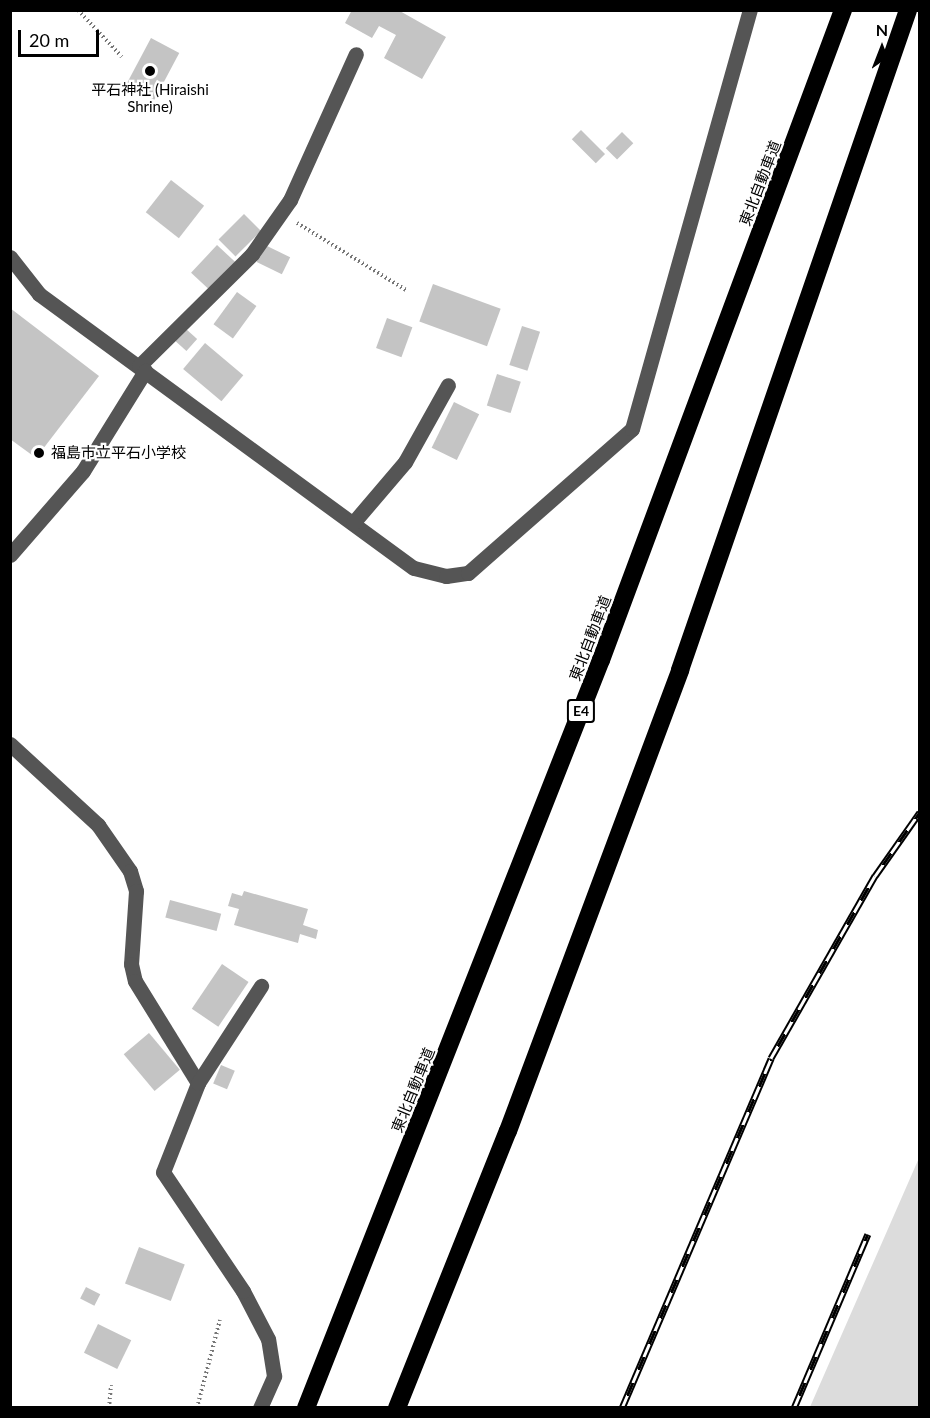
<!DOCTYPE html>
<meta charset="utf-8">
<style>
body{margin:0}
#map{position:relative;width:930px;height:1418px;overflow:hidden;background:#fff;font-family:Lato,"Noto Sans JP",sans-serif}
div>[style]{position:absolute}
.green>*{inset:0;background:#dcdcdc}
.building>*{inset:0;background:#c4c4c4;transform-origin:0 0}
.path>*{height:4px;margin-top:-2px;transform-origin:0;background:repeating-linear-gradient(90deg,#777 0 1.5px,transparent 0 4.5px)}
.minor>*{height:15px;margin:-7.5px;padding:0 7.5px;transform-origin:7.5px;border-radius:7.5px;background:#555}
.highway>*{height:18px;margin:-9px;padding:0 9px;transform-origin:9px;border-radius:9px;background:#000}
.rail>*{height:7px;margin-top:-3.5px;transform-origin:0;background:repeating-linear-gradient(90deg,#fff 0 14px,#000 0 28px);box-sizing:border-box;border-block:2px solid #000}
.dots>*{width:16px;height:16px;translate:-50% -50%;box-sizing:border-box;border:3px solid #fff;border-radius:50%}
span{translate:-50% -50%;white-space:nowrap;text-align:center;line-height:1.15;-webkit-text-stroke:4.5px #fff;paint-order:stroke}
.shield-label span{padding:2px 4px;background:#fff;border:2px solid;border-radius:4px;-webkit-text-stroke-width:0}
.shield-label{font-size:14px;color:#000;font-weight:700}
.poi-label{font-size:15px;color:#000}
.left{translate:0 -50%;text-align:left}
.street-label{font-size:15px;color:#000}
.frame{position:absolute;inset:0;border:12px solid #000;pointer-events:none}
.north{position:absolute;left:852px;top:18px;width:60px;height:60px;-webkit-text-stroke:4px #fff;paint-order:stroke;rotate:0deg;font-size:16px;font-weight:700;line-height:24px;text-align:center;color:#000}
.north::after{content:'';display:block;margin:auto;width:21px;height:27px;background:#000;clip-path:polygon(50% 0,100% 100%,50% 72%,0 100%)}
.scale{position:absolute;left:18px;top:30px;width:81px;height:27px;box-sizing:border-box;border:3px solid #000;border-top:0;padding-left:8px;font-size:18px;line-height:21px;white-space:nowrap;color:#000;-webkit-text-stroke:4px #fff;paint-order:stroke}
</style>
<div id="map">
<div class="green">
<i style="clip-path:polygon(919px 1158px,919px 1407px,810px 1407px)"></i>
</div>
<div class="building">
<i style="clip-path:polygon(352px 10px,398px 10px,446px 37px,422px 79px,384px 58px,396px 35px,379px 26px,372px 38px,345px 23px)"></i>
<i style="left:151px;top:38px;width:32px;height:53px;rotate:28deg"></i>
<i style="left:581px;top:130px;width:34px;height:13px;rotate:45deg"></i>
<i style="left:622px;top:132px;width:16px;height:23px;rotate:45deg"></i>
<i style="left:171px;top:180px;width:42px;height:41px;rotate:38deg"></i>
<i style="left:244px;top:214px;width:24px;height:36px;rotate:45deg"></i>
<i style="left:217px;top:245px;width:25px;height:38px;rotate:43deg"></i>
<i style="left:265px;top:245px;width:28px;height:19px;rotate:26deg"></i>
<i style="left:433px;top:284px;width:72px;height:40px;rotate:20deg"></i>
<i style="left:237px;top:292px;width:24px;height:40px;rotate:36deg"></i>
<i style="clip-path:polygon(10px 308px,99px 376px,36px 458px,10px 439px)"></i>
<i style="left:387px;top:318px;width:27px;height:32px;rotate:20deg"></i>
<i style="left:522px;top:326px;width:19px;height:41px;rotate:18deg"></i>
<i style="left:186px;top:329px;width:15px;height:16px;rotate:42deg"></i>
<i style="left:205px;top:343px;width:50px;height:34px;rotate:40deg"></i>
<i style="left:497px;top:374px;width:25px;height:33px;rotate:18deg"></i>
<i style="left:454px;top:402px;width:28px;height:51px;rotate:26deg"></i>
<i style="clip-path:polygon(244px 891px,308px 909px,303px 925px,318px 930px,316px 939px,300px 934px,298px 943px,234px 925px,239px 909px,228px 906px,232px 893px,242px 896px)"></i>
<i style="left:170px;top:900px;width:53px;height:18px;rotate:15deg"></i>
<i style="left:222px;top:964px;width:32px;height:54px;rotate:34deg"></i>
<i style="left:149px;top:1033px;width:48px;height:33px;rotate:50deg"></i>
<i style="left:221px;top:1065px;width:15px;height:20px;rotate:23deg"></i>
<i style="left:139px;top:1247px;width:49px;height:39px;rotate:21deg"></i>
<i style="left:86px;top:1287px;width:16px;height:13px;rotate:27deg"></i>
<i style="left:98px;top:1324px;width:37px;height:32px;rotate:26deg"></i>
</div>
<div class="path">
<i style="left:78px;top:10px;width:64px;rotate:46.9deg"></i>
<i style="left:297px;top:223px;width:128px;rotate:31.6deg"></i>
<i style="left:109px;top:1408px;width:23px;rotate:-85deg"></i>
<i style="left:197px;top:1408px;width:91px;rotate:-75.4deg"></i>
</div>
<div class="minor">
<i style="left:10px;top:257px;width:47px;rotate:51.9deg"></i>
<i style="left:39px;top:294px;width:464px;rotate:36.2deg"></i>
<i style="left:414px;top:568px;width:33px;rotate:14deg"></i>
<i style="left:446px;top:576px;width:22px;rotate:-8deg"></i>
<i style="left:468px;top:573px;width:218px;rotate:-41.3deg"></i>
<i style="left:632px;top:429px;width:435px;rotate:-74.3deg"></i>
<i style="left:139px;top:366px;width:159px;rotate:-44.7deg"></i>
<i style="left:252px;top:254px;width:66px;rotate:-54.9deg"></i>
<i style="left:290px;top:200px;width:160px;rotate:-65.7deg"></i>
<i style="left:353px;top:523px;width:80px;rotate:-49.6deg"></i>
<i style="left:405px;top:462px;width:88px;rotate:-60.8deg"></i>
<i style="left:10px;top:555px;width:111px;rotate:-49deg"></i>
<i style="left:83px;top:471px;width:118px;rotate:-58.2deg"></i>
<i style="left:10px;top:744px;width:120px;rotate:42.6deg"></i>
<i style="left:98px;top:825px;width:56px;rotate:55.2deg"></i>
<i style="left:130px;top:871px;width:21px;rotate:73deg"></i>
<i style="left:136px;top:891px;width:73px;rotate:93.9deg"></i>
<i style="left:131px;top:964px;width:17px;rotate:77deg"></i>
<i style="left:135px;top:981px;width:120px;rotate:58.3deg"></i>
<i style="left:260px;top:1408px;width:35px;rotate:-66deg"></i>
<i style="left:274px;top:1376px;width:37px;rotate:-99deg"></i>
<i style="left:268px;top:1339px;width:54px;rotate:-117.5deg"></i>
<i style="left:243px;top:1291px;width:143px;rotate:-123.9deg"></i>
<i style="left:163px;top:1172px;width:96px;rotate:-68.5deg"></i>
<i style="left:198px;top:1083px;width:116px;rotate:-57deg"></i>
</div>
<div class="highway">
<i style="left:306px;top:1408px;width:804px;rotate:-68.48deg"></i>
<i style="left:601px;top:660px;width:694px;rotate:-69.58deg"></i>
<i style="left:397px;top:1408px;width:298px;rotate:-68.2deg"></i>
<i style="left:508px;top:1131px;width:492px;rotate:-69.5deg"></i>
<i style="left:680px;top:670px;width:698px;rotate:-70.94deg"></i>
</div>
<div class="rail">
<i style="left:622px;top:1408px;width:380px;rotate:-66.9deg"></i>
<i style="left:771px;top:1058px;width:210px;rotate:-60.3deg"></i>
<i style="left:875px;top:876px;width:78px;rotate:-54.9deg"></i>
<i style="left:794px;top:1408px;width:189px;rotate:-67deg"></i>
</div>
<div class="dots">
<i style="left:150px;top:71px;background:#000"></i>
<i style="left:39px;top:453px;background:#000"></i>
</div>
<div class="shield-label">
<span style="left:581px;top:711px">E4</span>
</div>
<div class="poi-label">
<span style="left:150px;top:98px">平石神社 (Hiraishi<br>Shrine)</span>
<span class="left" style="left:51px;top:453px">福島市立平石小学校</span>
</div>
<div class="street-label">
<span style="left:760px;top:183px;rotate:-69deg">東北自動車道</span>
<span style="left:590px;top:638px;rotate:-69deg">東北自動車道</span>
<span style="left:413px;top:1090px;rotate:-68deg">東北自動車道</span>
</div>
<div class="frame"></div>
<div class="north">N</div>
<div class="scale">20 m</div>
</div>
